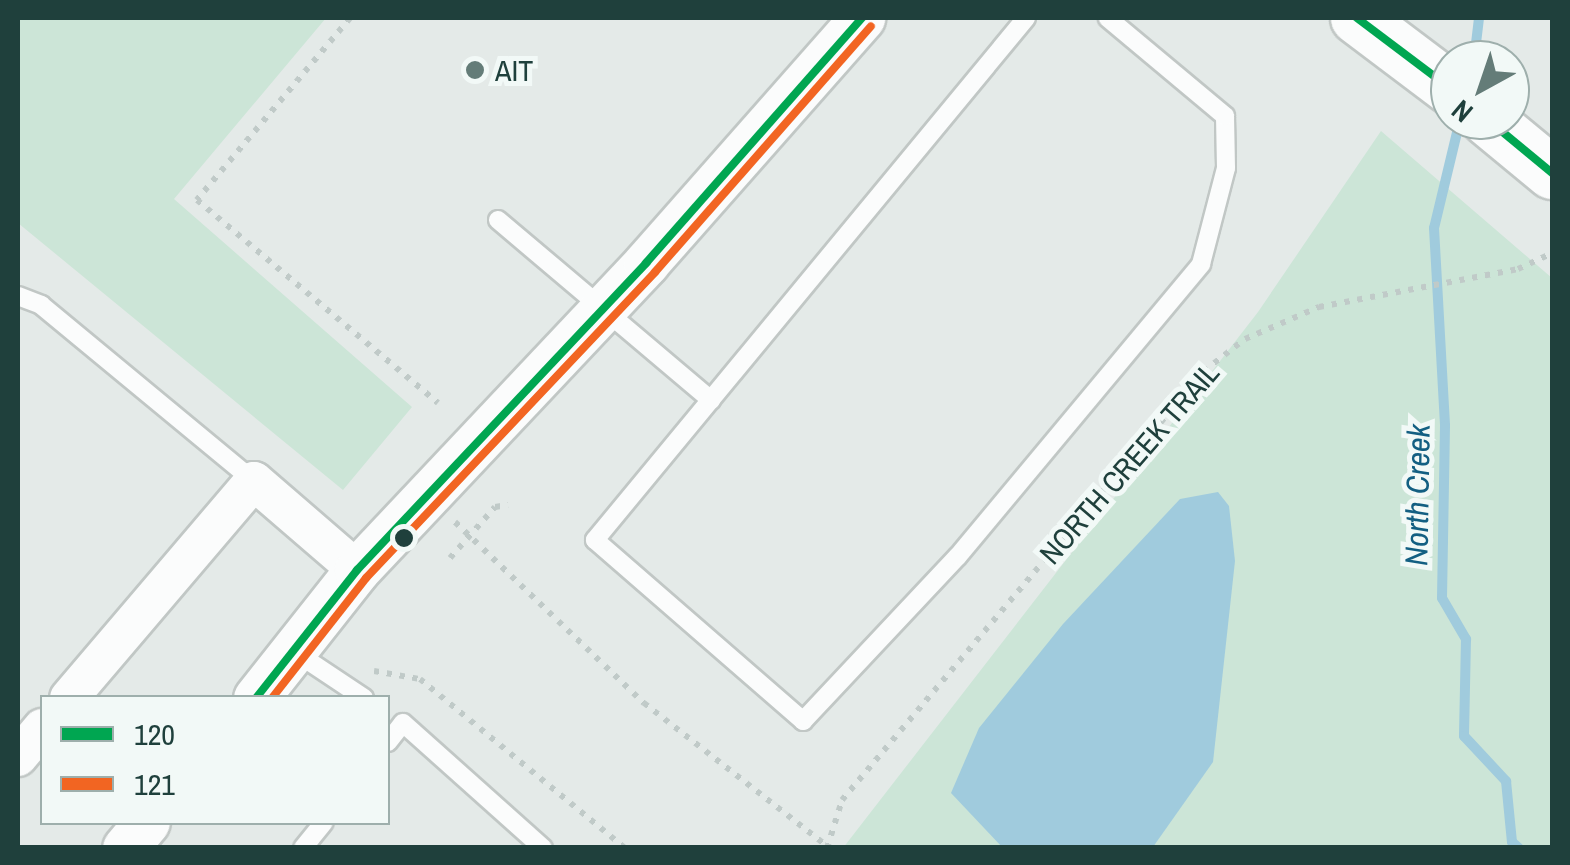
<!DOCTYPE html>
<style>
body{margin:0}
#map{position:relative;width:1570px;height:865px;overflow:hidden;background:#e4eae8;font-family:"Archivo Narrow",sans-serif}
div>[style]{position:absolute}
.green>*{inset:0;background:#cce5d7}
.water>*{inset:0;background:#a0cbdd}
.stream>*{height:10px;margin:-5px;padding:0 5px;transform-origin:5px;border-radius:5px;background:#a0cbdd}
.path>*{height:6px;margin-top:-3px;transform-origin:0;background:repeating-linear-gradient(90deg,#c0cac8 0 5px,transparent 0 13px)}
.roads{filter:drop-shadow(2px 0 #c1c7c5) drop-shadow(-2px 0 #c1c7c5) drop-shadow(0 2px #c1c7c5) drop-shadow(0 -2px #c1c7c5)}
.service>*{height:18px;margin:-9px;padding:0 9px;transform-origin:9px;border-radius:9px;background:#fbfcfc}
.minor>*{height:38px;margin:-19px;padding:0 19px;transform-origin:19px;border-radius:19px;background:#fbfcfc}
.tertiary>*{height:45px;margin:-22.5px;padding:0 22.5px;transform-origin:22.5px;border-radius:22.5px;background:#fbfcfc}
.secondary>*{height:52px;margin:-26px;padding:0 26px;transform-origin:26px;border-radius:26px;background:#fbfcfc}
.bus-1>*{height:8px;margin:-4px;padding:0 4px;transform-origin:4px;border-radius:4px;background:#00a651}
.bus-2>*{height:8px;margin:-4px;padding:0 4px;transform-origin:4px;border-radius:4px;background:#f26522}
.dots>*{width:28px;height:28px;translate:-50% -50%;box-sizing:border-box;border:5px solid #f2f9f7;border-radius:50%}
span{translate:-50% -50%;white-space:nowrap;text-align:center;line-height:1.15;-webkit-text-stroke:10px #f2f9f7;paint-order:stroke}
.poi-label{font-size:30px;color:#1f403c}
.left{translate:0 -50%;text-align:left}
.street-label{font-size:30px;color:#1f403c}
.water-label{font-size:32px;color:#135f82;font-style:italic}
.frame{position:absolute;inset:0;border:20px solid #1f403c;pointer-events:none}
.legend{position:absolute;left:40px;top:695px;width:350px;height:130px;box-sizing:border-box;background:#f2f9f7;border:2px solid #9eafac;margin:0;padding:12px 18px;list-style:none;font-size:30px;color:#1f403c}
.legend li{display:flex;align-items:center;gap:20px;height:50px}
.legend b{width:50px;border:2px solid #9eafac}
.north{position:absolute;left:1430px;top:40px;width:100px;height:100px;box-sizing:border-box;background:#f2f9f7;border:2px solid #9eafac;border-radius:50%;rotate:220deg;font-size:28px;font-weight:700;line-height:40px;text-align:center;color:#1f403c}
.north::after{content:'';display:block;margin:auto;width:35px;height:45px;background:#647c78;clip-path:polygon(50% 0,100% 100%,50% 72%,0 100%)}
</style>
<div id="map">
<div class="green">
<i style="clip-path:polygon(18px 18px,326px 18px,174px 199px,412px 407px,343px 490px,18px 223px)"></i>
<i style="clip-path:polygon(1381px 131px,1552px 278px,1552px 847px,843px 848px,1258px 312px)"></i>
</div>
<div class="water">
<i style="clip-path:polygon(1218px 492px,1229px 506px,1235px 561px,1213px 762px,1153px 847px,1002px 847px,951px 793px,979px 728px,1063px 624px,1180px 499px)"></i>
</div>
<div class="stream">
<i style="left:1474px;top:60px;width:42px;rotate:-83.2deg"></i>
<i style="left:1460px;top:120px;width:111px;rotate:103.5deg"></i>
<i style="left:1434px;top:228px;width:198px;rotate:86.8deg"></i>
<i style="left:1445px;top:426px;width:172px;rotate:91deg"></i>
<i style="left:1442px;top:598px;width:48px;rotate:59.7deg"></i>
<i style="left:1466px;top:639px;width:97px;rotate:91.2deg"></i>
<i style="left:1464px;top:736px;width:62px;rotate:47deg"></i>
<i style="left:1506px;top:781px;width:61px;rotate:84.4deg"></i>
<i style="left:1512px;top:842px;width:9px;rotate:41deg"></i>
</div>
<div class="path">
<i style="left:350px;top:18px;width:238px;rotate:130.1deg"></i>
<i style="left:197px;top:200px;width:315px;rotate:40.1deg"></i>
<i style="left:455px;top:522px;width:262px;rotate:43.8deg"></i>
<i style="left:644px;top:703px;width:232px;rotate:38deg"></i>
<i style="left:450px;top:558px;width:68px;rotate:-48.6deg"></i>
<i style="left:495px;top:507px;width:13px;rotate:-9deg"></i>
<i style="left:374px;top:671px;width:47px;rotate:9.9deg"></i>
<i style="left:420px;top:679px;width:266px;rotate:39.5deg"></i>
<i style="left:827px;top:848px;width:50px;rotate:-72.6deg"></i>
<i style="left:842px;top:800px;width:561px;rotate:-49.84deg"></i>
<i style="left:1204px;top:371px;width:52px;rotate:-38deg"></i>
<i style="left:1245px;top:339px;width:81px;rotate:-23.4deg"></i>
<i style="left:1319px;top:307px;width:203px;rotate:-10.8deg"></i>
<i style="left:1518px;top:269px;width:38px;rotate:-25deg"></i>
</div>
<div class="roads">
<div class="service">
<i style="left:1026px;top:18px;width:677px;rotate:129.55deg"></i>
<i style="left:595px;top:540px;width:276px;rotate:41deg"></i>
<i style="left:803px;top:721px;width:226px;rotate:-46.8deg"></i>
<i style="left:958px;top:556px;width:380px;rotate:-50.2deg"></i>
<i style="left:1201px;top:264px;width:99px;rotate:-75.4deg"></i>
<i style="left:1226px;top:168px;width:52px;rotate:-91.1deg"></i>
<i style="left:1225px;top:116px;width:153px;rotate:-140.1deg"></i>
<i style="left:498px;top:220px;width:279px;rotate:40.2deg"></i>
<i style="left:18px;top:296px;width:25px;rotate:21deg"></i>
<i style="left:41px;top:305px;width:276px;rotate:39.6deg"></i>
<i style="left:295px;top:652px;width:83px;rotate:33.7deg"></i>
<i style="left:388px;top:742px;width:24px;rotate:-52deg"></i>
<i style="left:403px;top:723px;width:188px;rotate:41.8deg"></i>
<i style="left:303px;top:848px;width:33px;rotate:-51deg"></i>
</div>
<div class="minor">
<i style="left:69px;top:698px;width:285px;rotate:-49.6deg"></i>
<i style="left:254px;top:481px;width:136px;rotate:40.8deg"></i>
<i style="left:18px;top:757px;width:38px;rotate:-50deg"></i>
</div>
<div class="tertiary">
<i style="left:256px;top:698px;width:163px;rotate:-51.7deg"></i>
<i style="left:357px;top:570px;width:422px;rotate:-46.7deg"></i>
<i style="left:646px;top:263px;width:327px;rotate:-48.6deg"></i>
<i style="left:125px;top:848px;width:34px;rotate:-50deg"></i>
</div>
<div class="secondary">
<i style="left:1357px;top:18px;width:116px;rotate:37deg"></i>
<i style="left:1488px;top:120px;width:83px;rotate:39.6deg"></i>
</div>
</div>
<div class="bus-1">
<i style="left:1357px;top:18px;width:116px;rotate:37deg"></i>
<i style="left:1488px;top:120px;width:83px;rotate:39.6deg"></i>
<i style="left:256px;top:698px;width:163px;rotate:-51.7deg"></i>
<i style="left:357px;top:570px;width:422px;rotate:-46.7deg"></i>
<i style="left:646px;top:263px;width:327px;rotate:-48.6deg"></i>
</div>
<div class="bus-2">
<i style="left:272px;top:698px;width:152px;rotate:-51.9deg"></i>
<i style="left:366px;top:578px;width:421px;rotate:-46.6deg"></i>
<i style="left:655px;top:272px;width:327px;rotate:-48.7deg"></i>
</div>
<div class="dots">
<i style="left:475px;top:70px;background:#647c78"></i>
<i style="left:404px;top:538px;background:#1f403c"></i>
</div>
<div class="poi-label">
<span class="left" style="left:495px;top:70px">AIT</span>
</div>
<div class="street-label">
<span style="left:1129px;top:463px;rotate:-49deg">NORTH CREEK TRAIL</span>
</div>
<div class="water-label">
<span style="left:1418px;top:495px;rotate:-89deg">North Creek</span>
</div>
<div class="frame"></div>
<ul class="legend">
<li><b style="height:12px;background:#00a651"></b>120</li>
<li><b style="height:12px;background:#f26522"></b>121</li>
</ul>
<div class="north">N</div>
</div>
